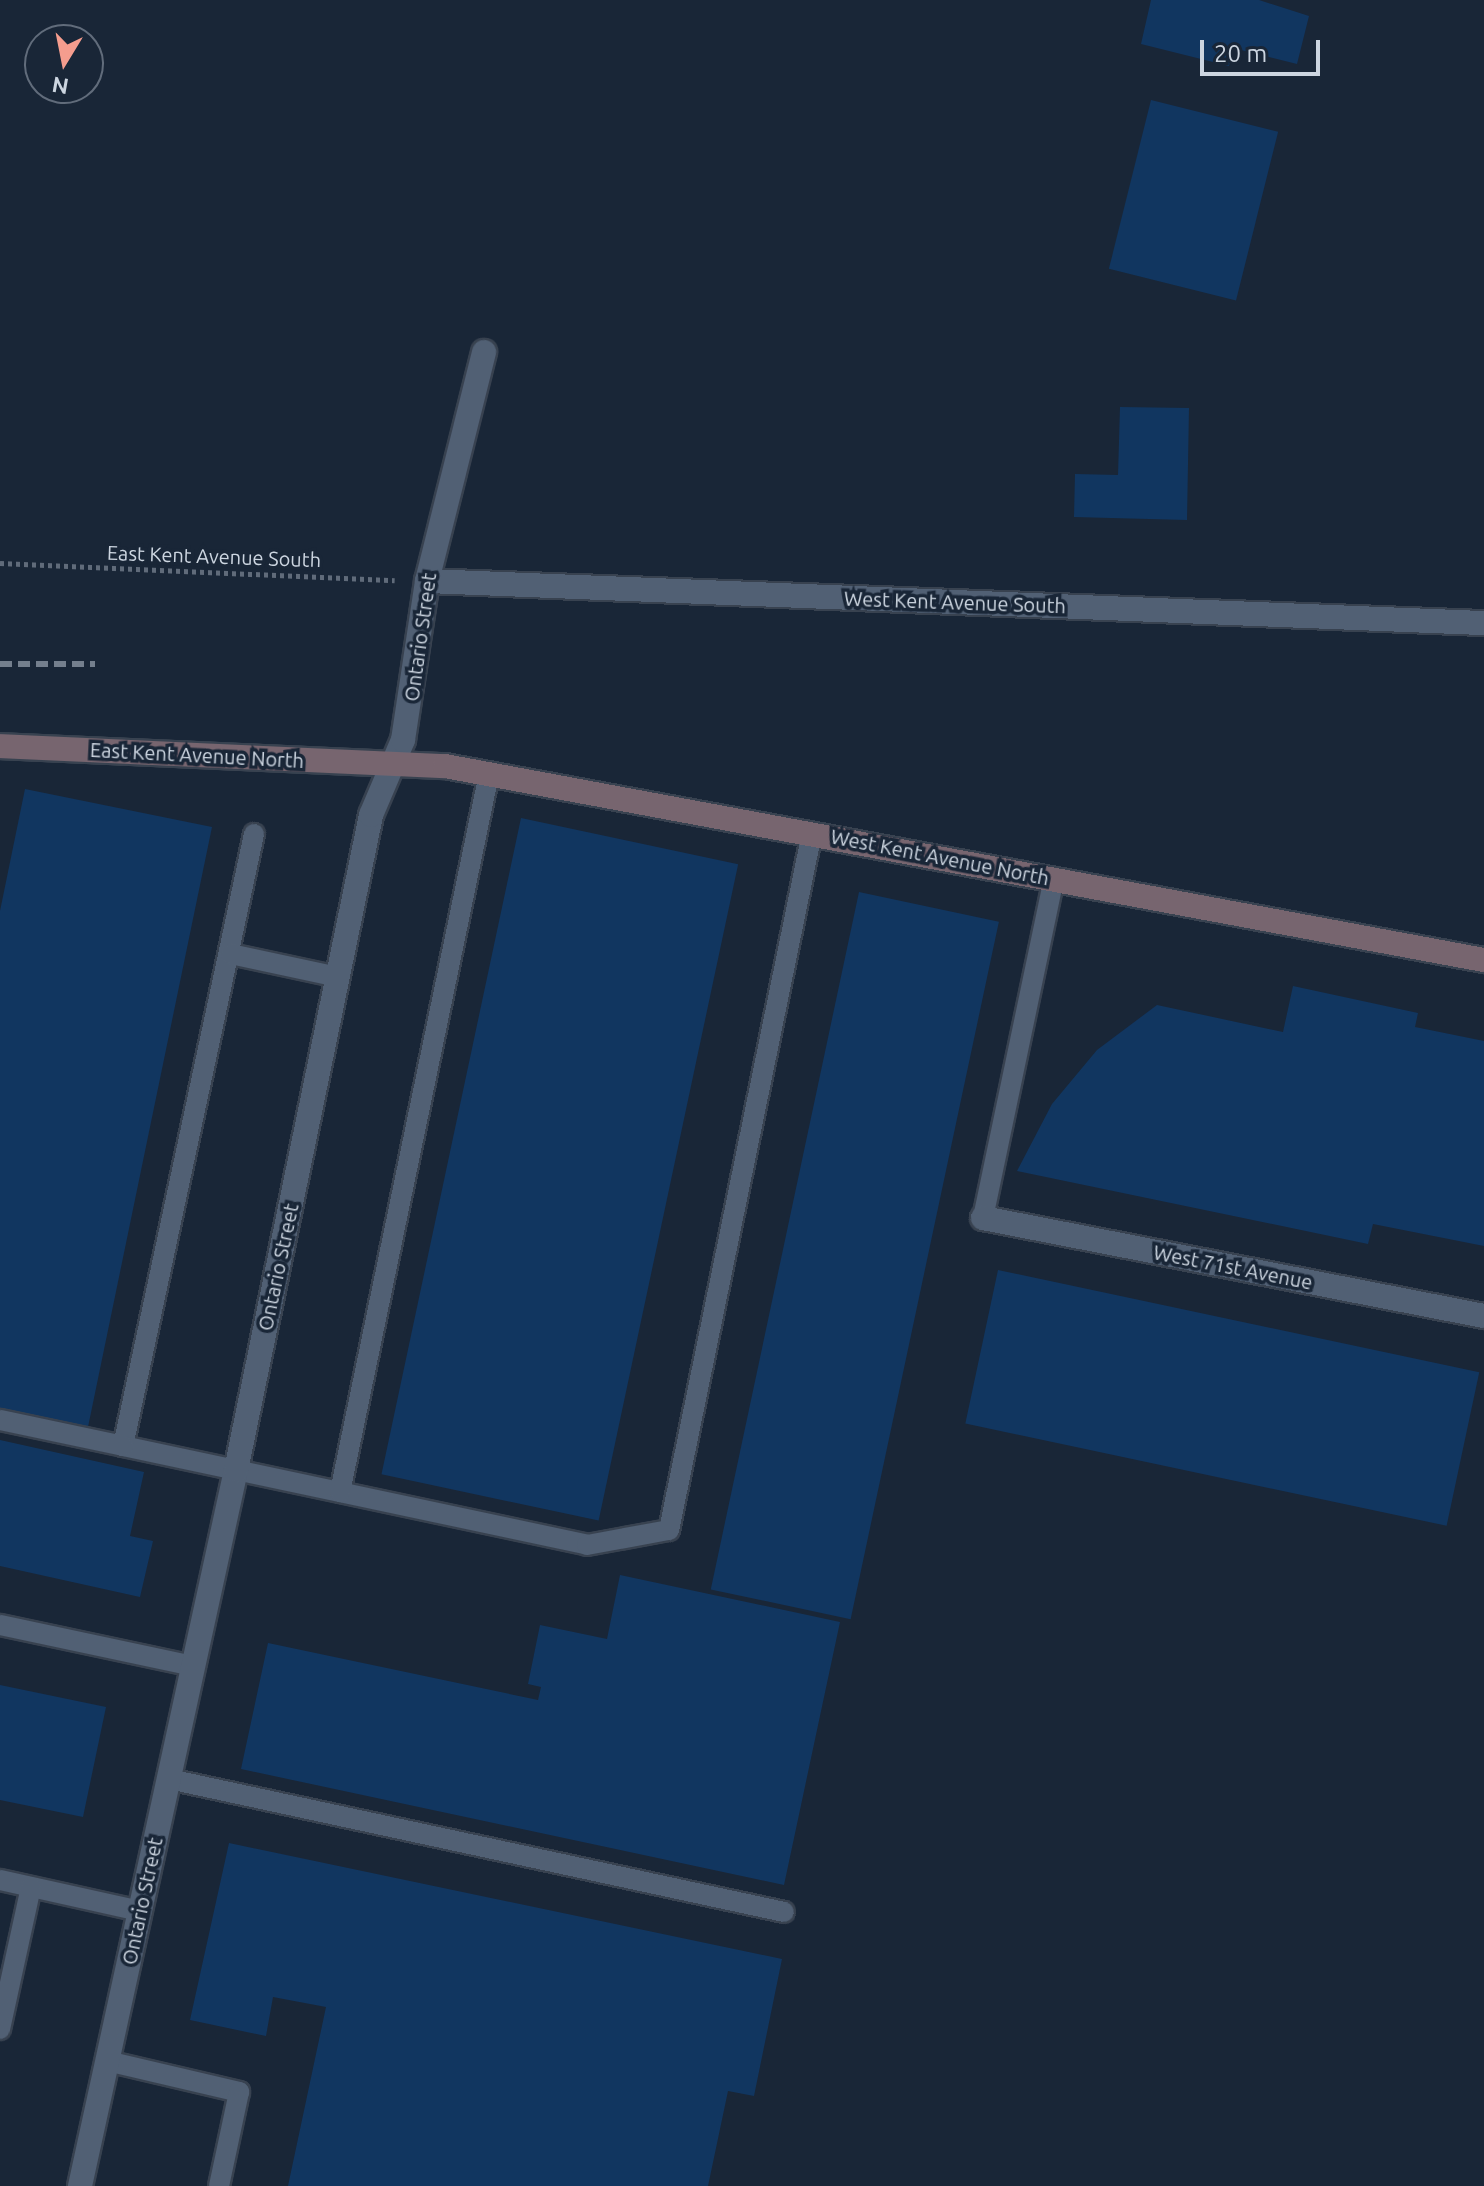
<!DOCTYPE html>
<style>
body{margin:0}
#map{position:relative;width:1484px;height:2186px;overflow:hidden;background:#192637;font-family:Ubuntu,sans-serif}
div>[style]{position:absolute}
.building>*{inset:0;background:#113660;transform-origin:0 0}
.path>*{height:5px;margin-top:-2.5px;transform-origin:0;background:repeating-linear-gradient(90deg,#606b7a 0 4px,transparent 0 8px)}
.roads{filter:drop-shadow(2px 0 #384250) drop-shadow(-2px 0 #384250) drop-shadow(0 2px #384250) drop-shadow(0 -2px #384250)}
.lane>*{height:20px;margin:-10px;padding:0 10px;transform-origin:10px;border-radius:10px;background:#516074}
.street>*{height:24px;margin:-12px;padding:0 12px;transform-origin:12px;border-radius:12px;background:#516074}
.secondary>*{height:24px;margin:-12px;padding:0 12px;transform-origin:12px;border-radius:12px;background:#77656f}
.rail>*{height:6px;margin-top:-3px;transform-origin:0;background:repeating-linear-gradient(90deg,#747f8d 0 12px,transparent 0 18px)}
span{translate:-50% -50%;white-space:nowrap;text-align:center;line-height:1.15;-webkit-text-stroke:7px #192637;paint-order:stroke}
.street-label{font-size:20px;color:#ccd5e0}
.north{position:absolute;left:24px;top:24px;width:80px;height:80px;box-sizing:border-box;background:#192637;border:2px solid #616c7b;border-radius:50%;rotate:190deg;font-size:22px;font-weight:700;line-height:32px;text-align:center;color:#ccd5e0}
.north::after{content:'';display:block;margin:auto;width:28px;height:36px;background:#f59d8e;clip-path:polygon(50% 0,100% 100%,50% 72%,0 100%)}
.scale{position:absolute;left:1200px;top:40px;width:120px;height:36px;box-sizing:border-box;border:4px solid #ccd5e0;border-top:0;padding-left:10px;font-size:24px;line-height:28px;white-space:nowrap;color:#ccd5e0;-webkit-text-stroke:6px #192637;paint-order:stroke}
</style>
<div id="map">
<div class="building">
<i style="clip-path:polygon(1151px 0,1259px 0,1309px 16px,1297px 64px,1233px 48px,1229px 66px,1141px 44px)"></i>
<i style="left:1151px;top:100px;width:131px;height:174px;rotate:14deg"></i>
<i style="clip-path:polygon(1120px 407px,1189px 408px,1187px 520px,1074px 517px,1075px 474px,1118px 475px)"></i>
<i style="clip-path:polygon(25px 789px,212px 827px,88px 1427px,0 1408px,0 911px)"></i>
<i style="left:521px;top:818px;width:222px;height:671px;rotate:12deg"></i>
<i style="left:859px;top:892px;width:143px;height:713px;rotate:12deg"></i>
<i style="clip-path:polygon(1293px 986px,1418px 1013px,1415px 1027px,1484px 1041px,1484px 1246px,1373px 1224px,1368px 1244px,1017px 1171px,1052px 1104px,1097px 1050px,1157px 1005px,1283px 1032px)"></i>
<i style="left:998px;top:1270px;width:492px;height:157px;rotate:12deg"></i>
<i style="clip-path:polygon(0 1440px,144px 1472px,130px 1536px,153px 1541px,140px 1597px,0 1566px)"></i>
<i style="clip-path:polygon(620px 1575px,840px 1622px,784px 1885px,241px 1769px,268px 1643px,538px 1700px,541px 1687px,528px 1684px,540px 1625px,607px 1639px)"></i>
<i style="clip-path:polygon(0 1685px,106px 1707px,83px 1817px,0 1800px)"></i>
<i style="clip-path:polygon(229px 1843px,782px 1959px,754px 2096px,728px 2091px,708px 2186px,288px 2186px,326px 2007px,273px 1997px,266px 2036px,190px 2020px)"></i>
</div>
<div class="path">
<i style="left:0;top:563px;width:395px;rotate:2.5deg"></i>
</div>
<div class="roads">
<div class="lane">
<i style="left:254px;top:834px;width:626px;rotate:102.08deg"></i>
<i style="left:123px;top:1446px;width:474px;rotate:12deg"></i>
<i style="left:587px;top:1545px;width:83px;rotate:-10.4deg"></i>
<i style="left:669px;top:1530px;width:712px;rotate:-78.41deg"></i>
<i style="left:231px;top:954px;width:109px;rotate:12.1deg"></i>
<i style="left:983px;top:1218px;width:347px;rotate:-78.2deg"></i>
<i style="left:0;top:1420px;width:126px;rotate:11.9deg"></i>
<i style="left:340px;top:1492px;width:733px;rotate:-78.28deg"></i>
<i style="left:0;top:1625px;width:197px;rotate:12deg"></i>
<i style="left:169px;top:1779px;width:629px;rotate:12.2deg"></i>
<i style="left:0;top:1880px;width:143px;rotate:12.5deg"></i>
<i style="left:0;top:2029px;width:145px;rotate:-77.7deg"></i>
<i style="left:107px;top:2061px;width:136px;rotate:13.2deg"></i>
<i style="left:239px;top:2092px;width:96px;rotate:102deg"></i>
</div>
<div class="street">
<i style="left:427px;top:581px;width:1058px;rotate:2.28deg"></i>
<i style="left:983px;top:1218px;width:510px;rotate:11.07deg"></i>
<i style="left:80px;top:2186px;width:733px;rotate:-77.71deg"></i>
<i style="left:236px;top:1470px;width:669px;rotate:-78.35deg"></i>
<i style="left:371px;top:815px;width:82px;rotate:-66.9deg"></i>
<i style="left:403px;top:740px;width:161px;rotate:-81.4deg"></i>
<i style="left:427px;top:581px;width:236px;rotate:-76deg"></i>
</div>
<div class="secondary">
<i style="left:0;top:746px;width:445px;rotate:2.6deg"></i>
<i style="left:445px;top:766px;width:1057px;rotate:10.58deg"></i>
</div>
</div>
<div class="rail">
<i style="left:0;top:664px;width:95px"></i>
</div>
<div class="street-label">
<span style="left:214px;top:556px;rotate:2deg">East Kent Avenue South</span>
<span style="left:955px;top:602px;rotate:2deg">West Kent Avenue South</span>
<span style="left:420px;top:637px;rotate:-82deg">Ontario Street</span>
<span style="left:197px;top:755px;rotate:3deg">East Kent Avenue North</span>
<span style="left:940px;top:857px;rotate:11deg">West Kent Avenue North</span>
<span style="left:278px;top:1267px;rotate:-78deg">Ontario Street</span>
<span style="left:1233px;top:1267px;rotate:11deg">West 71st Avenue</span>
<span style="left:142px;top:1901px;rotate:-78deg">Ontario Street</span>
</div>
<div class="north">N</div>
<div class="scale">20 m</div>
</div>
